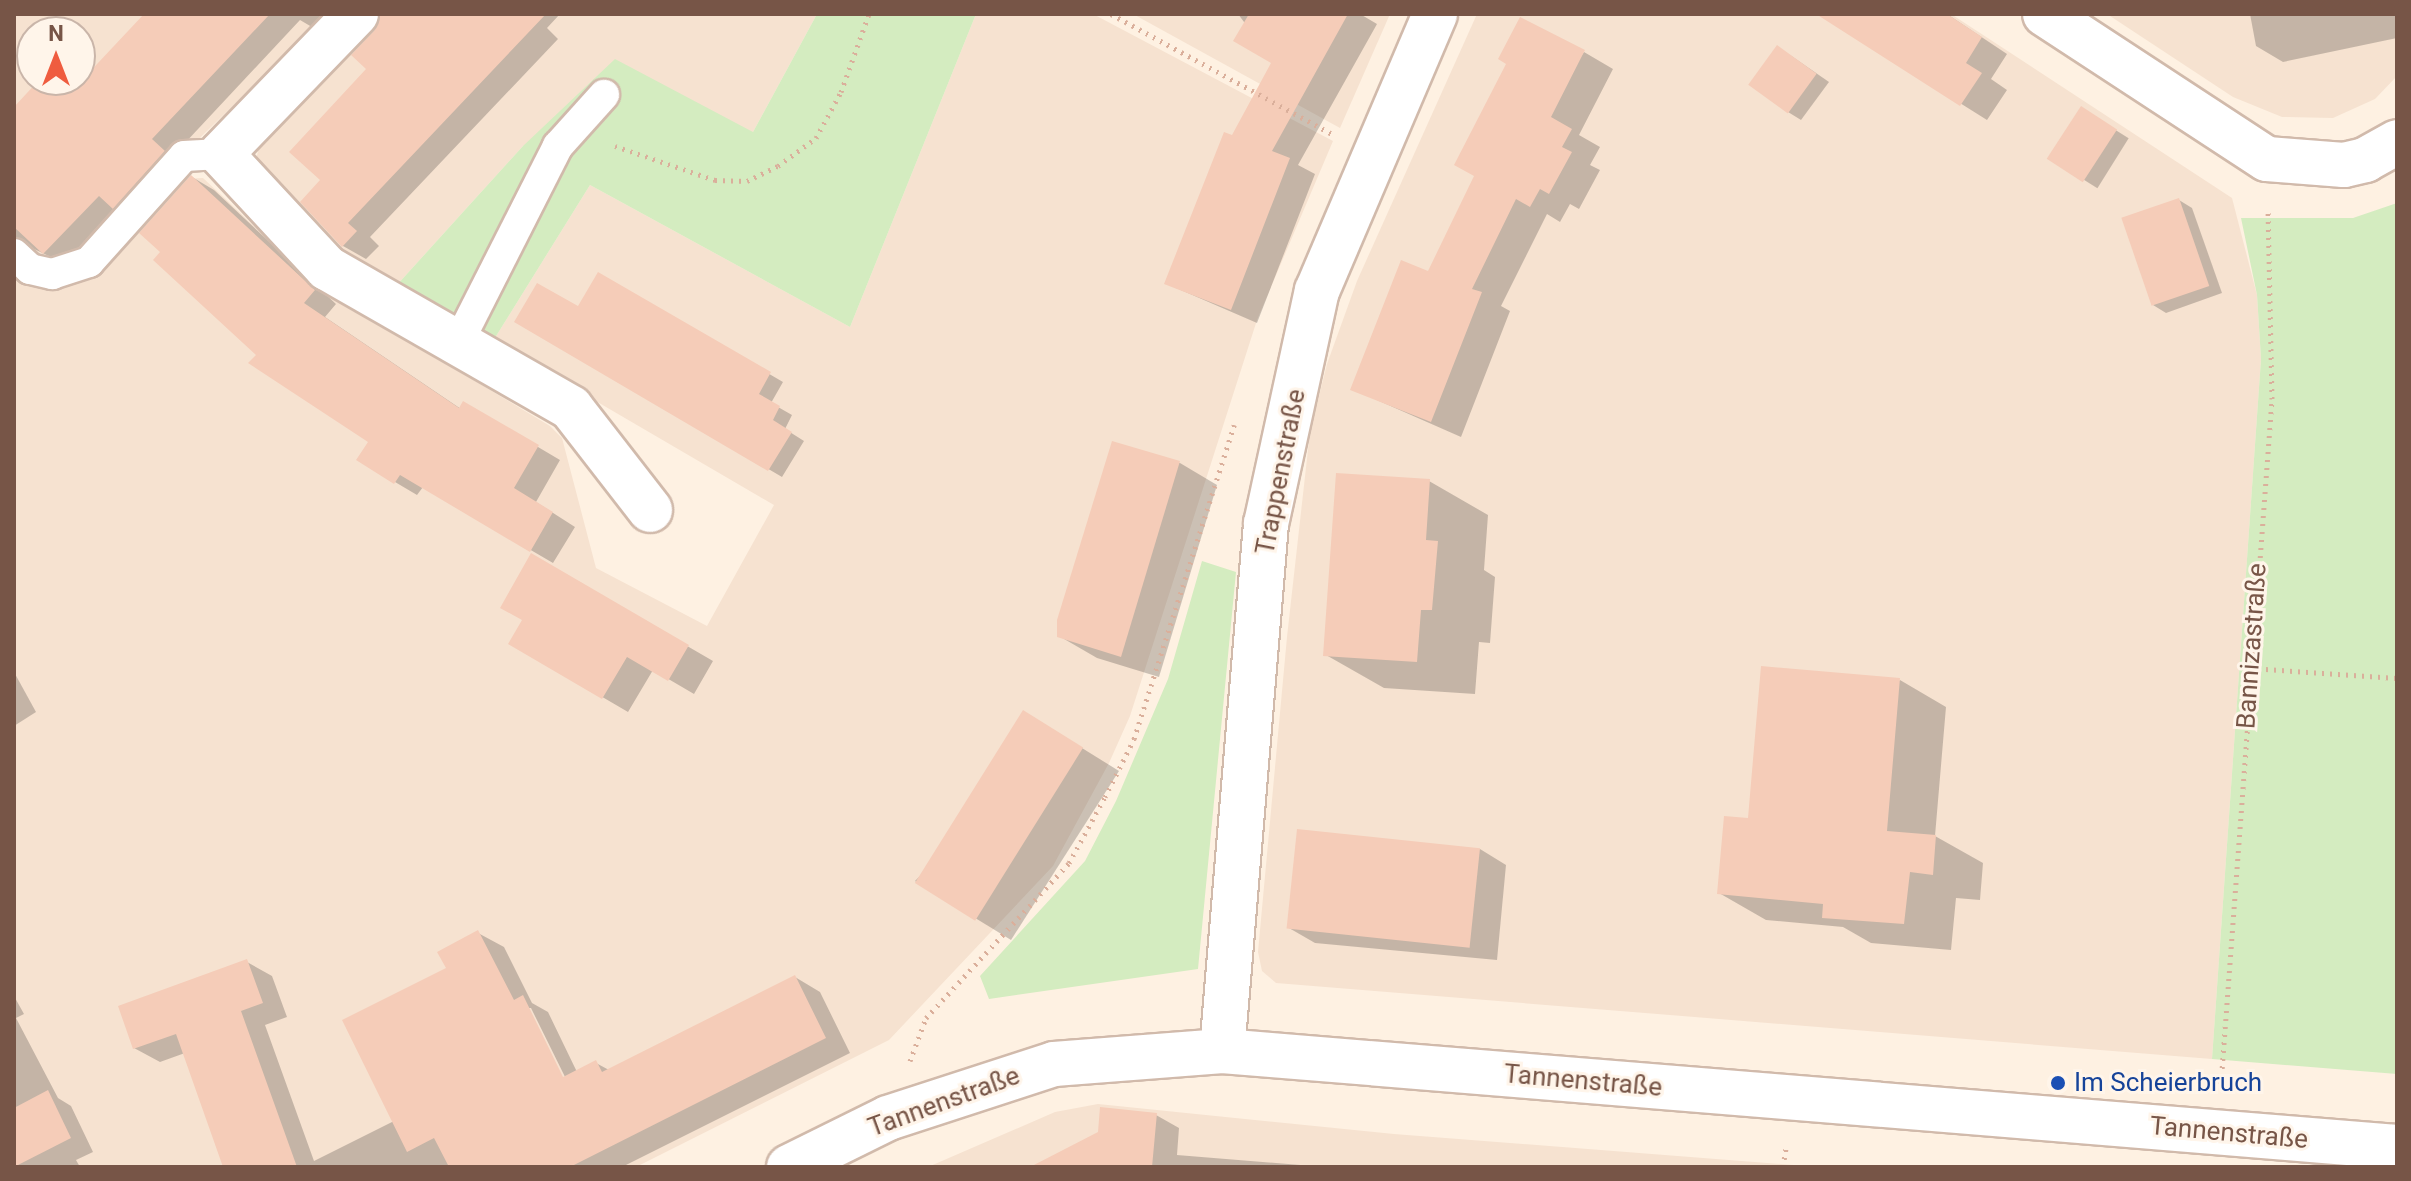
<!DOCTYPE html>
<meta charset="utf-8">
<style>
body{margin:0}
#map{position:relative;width:2411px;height:1181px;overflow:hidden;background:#fef1e2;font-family:Roboto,sans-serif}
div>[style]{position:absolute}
.residential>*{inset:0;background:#f6e2d0}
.green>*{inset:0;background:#d4ecc0}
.shadow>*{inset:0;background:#0003;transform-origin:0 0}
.building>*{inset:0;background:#f5ccb8;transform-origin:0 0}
.path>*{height:5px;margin-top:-2.5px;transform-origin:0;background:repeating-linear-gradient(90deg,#daaf9b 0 2px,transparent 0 8px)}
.roads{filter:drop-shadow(2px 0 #d1baab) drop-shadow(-2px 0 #d1baab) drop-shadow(0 2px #d1baab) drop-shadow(0 -2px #d1baab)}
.lane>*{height:30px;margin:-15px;padding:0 15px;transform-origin:15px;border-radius:15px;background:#fff}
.street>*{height:44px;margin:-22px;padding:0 22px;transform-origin:22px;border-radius:22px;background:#fff}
.dots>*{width:22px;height:22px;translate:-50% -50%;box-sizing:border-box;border:4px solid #fff5ea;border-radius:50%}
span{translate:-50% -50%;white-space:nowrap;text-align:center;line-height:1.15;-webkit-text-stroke:6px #fff5ea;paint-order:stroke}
.street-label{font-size:26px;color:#775547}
.transit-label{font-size:26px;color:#164399}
.left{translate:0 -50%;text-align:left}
.frame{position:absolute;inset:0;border:16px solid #775547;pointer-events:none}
.north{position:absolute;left:16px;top:16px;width:80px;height:80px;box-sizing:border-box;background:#fff5ea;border:2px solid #c9b5a9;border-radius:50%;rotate:0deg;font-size:22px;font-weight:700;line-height:32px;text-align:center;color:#775547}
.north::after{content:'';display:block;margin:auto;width:28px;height:36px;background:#ef5c3f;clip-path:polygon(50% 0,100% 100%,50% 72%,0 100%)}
</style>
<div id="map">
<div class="residential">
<i style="clip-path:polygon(evenodd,14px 14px,327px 14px,91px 244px,183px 179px,203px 178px,319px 287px,550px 426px,562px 438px,596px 568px,707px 626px,774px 505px,493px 341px,590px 185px,850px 327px,976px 14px,1093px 14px,1333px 141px,1257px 320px,1130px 716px,1109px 763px,1053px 866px,889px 1040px,636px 1167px,14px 1167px,14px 14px,32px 32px,80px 32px,80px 80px,32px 80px,32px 32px)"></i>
<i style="clip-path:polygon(377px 14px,817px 14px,753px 132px,523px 146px,396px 286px,342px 253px,255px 163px,262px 136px)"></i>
<i style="clip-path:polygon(1133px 14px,1390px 14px,1340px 128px)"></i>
<i style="clip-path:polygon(1477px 14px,1951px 14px,2232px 198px,2257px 295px,2261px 359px,2212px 1059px,1276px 983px,1262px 971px,1258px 952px,1287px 637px,1310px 432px,1327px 364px,1357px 281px)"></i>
<i style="clip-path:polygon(2107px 14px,2397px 14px,2397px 76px,2375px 99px,2333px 118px,2282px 117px,2233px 97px)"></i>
<i style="clip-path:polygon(1098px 1104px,1394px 1134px,1819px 1167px,928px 1167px,1055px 1112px)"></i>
</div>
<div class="green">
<i style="clip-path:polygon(817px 14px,976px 14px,850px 327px,590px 185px,493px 341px,396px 286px,523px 146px,615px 59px,753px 132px)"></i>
<i style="clip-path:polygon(2397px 203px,2397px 1074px,2212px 1059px,2261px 359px,2257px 295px,2241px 218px,2353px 218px)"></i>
<i style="clip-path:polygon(1202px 561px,1236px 572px,1198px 969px,989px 999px,980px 976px,1085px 861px,1116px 801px,1168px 679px)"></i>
</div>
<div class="shadow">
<i style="clip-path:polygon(146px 14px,357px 14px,317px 30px,300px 20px,70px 266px,34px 249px,14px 265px,14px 157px,42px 80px,81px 84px)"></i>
<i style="clip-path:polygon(381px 14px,560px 14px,547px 28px,558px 39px,370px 237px,379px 246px,366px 259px,343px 246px,303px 202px,323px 180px,369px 69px)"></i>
<i style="clip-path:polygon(1238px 14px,1360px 14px,1377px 24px,1298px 165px,1315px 174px,1257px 323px,1167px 284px,1233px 138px,1274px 62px)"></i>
<i style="clip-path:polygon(1856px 14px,1947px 14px,2007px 54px,1991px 79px,2007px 90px,1987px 120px,1845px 31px)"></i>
<i style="clip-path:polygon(2250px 14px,2397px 14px,2397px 38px,2283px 62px,2256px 46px)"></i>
<i style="clip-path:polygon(1584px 52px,1613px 69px,1579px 135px,1600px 147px,1590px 165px,1600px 170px,1579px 209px,1570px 204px,1560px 222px,1547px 214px,1501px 306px,1510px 311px,1461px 437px,1352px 389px)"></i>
<i style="clip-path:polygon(1790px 55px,1829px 82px,1801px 120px,1788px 112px)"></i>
<i style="left:2082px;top:109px;width:55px;height:59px;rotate:32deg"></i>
<i style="clip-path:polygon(192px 177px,214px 190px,336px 304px,325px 317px,461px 409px,464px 403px,560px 460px,536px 502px,575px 527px,553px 563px,423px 487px,417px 495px,395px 482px,370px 442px,259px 355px,163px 252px)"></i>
<i style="clip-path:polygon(2179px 200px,2192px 208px,2222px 293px,2166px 313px,2153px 305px)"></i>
<i style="clip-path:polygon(599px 274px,783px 382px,771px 403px,792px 415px,785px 429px,804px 441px,782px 477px,517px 321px,579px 309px)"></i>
<i style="clip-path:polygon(1113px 443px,1180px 463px,1217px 485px,1159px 677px,1097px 658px,1059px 636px)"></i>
<i style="clip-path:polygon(1429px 481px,1488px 515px,1484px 570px,1495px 577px,1490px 643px,1479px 642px,1475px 694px,1384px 688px,1326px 655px)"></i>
<i style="clip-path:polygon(532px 556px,713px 661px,694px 694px,653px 670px,628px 712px,510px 643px,524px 619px)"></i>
<i style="clip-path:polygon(14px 672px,36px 712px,14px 726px)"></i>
<i style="clip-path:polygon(1900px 680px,1946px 707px,1935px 836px,1983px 863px,1980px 900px,1956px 898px,1951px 950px,1871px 943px,1843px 927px,1766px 920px,1719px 893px,1749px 820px)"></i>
<i style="clip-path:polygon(1061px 735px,1119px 771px,1011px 940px,915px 881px)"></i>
<i style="clip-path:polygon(1480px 849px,1506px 865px,1497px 960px,1315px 943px,1289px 928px)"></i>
<i style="clip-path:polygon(evenodd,478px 933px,504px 947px,532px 1003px,548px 1012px,577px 1072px,596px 1063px,609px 1070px,795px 977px,820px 992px,850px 1053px,622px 1167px,226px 1167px,185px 1053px,160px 1062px,134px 1048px,247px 962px,272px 976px,287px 1017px,265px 1025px,314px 1161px,394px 1121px,448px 969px,478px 933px,527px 1008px,531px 1008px,569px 1085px,565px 1087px,527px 1008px)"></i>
<i style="clip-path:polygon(14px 996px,24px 1014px,16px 1018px,58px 1098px,71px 1106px,93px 1152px,76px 1160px,80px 1167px,14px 1167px)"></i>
<i style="clip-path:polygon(1156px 1115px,1179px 1128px,1177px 1155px,1325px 1167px,1031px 1167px)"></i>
</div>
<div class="building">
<i style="clip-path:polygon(144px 14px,270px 14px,152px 139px,165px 151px,113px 209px,99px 196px,43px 254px,14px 227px,14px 107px,39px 80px,82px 80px)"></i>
<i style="clip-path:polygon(380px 14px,546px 14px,348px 223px,357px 231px,342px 247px,300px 202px,320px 180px,289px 152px,366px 69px,351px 55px,374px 31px)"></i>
<i style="clip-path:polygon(1249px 14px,1348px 14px,1272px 151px,1290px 158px,1231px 310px,1164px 284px,1224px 132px,1232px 135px,1271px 63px,1233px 41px)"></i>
<i style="clip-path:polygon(1816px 14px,1947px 14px,1982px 37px,1966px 63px,1982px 73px,1960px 106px)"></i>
<i style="clip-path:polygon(1520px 17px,1585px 50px,1551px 117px,1572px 129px,1562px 147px,1572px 152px,1549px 194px,1540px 189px,1530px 207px,1516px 199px,1472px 289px,1482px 292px,1431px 422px,1350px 390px,1401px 260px,1428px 271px,1474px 176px,1454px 165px,1506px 64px,1498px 59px)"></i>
<i style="left:1777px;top:45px;width:49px;height:49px;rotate:36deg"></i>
<i style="left:2081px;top:106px;width:43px;height:63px;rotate:33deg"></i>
<i style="clip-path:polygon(191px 175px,315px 290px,304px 303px,459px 408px,463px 401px,539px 445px,514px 488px,553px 512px,530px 552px,400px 475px,394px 484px,356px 460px,368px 442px,248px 363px,256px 355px,153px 260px,160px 252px,139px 233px)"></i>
<i style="left:2179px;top:198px;width:93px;height:61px;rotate:71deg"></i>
<i style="clip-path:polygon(598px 272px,771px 372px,759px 394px,780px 406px,773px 420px,792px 432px,768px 471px,514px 322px,537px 283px,578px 306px)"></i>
<i style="clip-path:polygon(1112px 441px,1180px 461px,1121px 657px,1057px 637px,1057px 620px)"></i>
<i style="clip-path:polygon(1336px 473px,1430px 479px,1426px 540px,1438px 541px,1432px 610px,1421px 610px,1417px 662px,1323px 656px)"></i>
<i style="clip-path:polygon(531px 553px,689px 645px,668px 681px,627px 657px,602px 699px,508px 644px,522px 620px,500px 608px)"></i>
<i style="clip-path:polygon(1761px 666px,1900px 678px,1887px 831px,1936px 835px,1933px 875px,1910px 872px,1904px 924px,1822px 918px,1823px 904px,1717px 894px,1724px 816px,1748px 818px)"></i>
<i style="left:1023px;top:710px;width:71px;height:204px;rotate:32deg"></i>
<i style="left:1297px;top:829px;width:184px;height:100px;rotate:6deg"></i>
<i style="clip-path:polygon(478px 930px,514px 1000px,523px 995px,563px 1077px,596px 1060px,602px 1072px,795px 975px,826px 1038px,570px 1167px,449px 1167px,434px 1138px,407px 1152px,342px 1020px,446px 968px,437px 952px)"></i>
<i style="clip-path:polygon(247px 959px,263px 1003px,241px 1011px,297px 1167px,223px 1167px,176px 1034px,133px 1049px,118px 1006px)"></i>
<i style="clip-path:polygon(48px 1090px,71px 1138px,14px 1167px,14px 1108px)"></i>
<i style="clip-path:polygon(1100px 1107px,1157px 1113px,1152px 1167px,1030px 1167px,1098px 1132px)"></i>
</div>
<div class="path">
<i style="left:1111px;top:14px;width:251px;rotate:28.5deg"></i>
<i style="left:615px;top:146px;width:106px;rotate:18.8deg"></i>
<i style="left:715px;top:180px;width:32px;rotate:2deg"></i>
<i style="left:747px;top:181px;width:34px;rotate:-26deg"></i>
<i style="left:778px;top:166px;width:47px;rotate:-36.4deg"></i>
<i style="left:816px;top:138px;width:52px;rotate:-61.5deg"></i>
<i style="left:841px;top:92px;width:83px;rotate:-70.3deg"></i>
<i style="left:2250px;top:668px;width:147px;rotate:3.9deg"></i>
<i style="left:910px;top:1061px;width:46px;rotate:-69.6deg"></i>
<i style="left:926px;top:1018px;width:211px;rotate:-47.3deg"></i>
<i style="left:1069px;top:863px;width:75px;rotate:-61.4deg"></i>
<i style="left:1105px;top:797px;width:65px;rotate:-63.4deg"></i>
<i style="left:1134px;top:739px;width:330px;rotate:-72.3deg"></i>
<i style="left:2221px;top:1084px;width:687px;rotate:-85.74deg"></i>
<i style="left:2272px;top:399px;width:191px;rotate:-91.2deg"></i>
<i style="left:1783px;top:1167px;width:20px;rotate:-81deg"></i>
</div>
<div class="roads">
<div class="lane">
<i style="left:14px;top:254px;width:22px;rotate:43deg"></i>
<i style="left:30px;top:269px;width:23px;rotate:13deg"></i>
<i style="left:52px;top:274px;width:39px;rotate:-18deg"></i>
<i style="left:89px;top:262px;width:142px;rotate:-48.1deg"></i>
<i style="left:184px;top:156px;width:37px;rotate:-3deg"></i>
<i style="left:458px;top:343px;width:221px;rotate:-63.1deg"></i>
<i style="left:558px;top:146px;width:69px;rotate:-48deg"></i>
</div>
<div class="street">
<i style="left:356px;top:14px;width:194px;rotate:134deg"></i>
<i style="left:221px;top:154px;width:156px;rotate:47.1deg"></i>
<i style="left:327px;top:268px;width:281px;rotate:29.8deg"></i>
<i style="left:571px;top:408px;width:129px;rotate:52.2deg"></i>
<i style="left:2045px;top:14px;width:265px;rotate:33.2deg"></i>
<i style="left:2267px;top:159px;width:77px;rotate:4.5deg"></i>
<i style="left:2344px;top:165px;width:22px;rotate:-13deg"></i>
<i style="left:2365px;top:160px;width:37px;rotate:-29deg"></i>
<i style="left:1222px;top:1051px;width:529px;rotate:-85.23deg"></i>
<i style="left:1266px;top:524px;width:239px;rotate:-77.7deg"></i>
<i style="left:1317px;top:291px;width:301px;rotate:-66.9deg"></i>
<i style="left:789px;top:1167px;width:110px;rotate:-26.3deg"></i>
<i style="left:888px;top:1118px;width:175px;rotate:-18deg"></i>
<i style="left:1054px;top:1064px;width:169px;rotate:-4.4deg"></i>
<i style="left:1222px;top:1051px;width:1179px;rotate:4.67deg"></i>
</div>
</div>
<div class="dots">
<i style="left:2058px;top:1083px;background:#1a4fb4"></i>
</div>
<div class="street-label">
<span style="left:1281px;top:472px;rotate:-79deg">Trappenstraße</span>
<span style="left:2252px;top:646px;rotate:-86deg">Bannizastraße</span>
<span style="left:1583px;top:1081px;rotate:5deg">Tannenstraße</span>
<span style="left:944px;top:1102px;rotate:-20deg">Tannenstraße</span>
<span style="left:2229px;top:1133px;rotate:5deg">Tannenstraße</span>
</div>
<div class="transit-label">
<span class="left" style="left:2074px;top:1083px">Im Scheierbruch</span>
</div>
<div class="frame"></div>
<div class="north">N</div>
</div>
